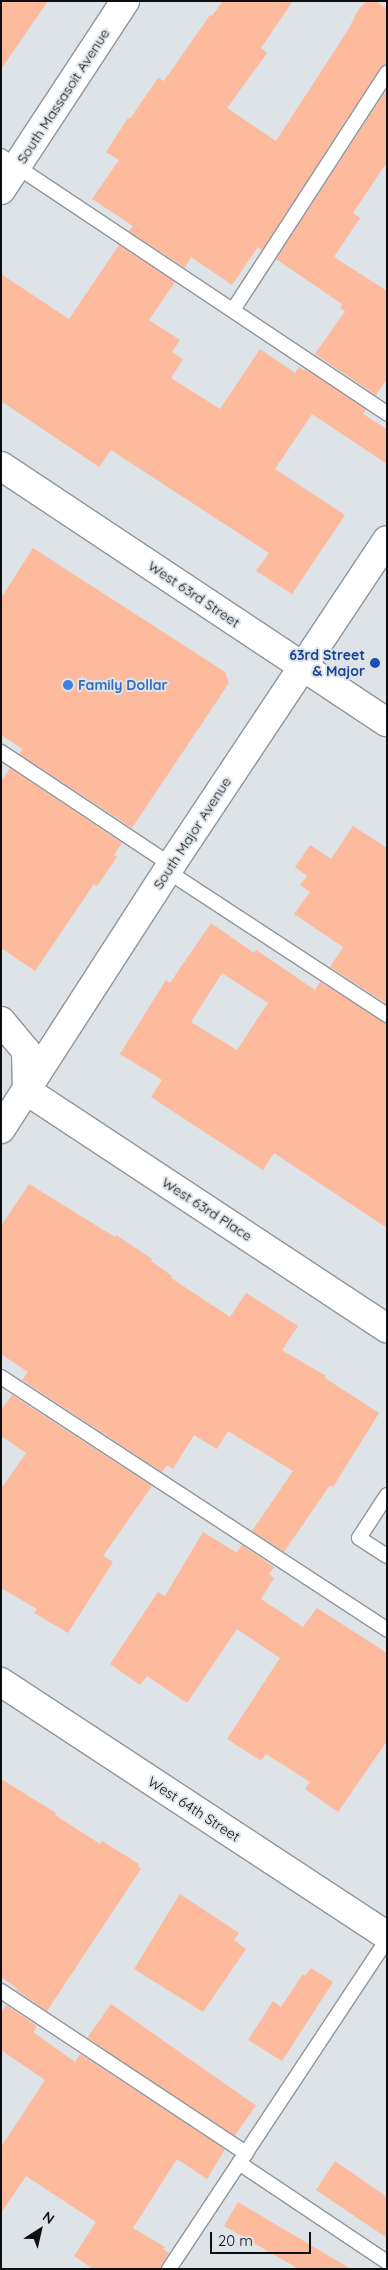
<!DOCTYPE html>
<style>
body{margin:0}
#map{position:relative;width:388px;height:2270px;overflow:hidden;background:#dde3e7;font-family:Quicksand,sans-serif}
div>[style]{position:absolute}
.building>*{inset:0;background:#fdba9d;transform-origin:0 0}
.roads{filter:drop-shadow(1px 0 #91969a) drop-shadow(-1px 0 #91969a) drop-shadow(0 1px #91969a) drop-shadow(0 -1px #91969a)}
.service>*{height:14px;margin:-7px;padding:0 7px;transform-origin:7px;border-radius:7px;background:#fff}
.minor>*{height:28px;margin:-14px;padding:0 14px;transform-origin:14px;border-radius:14px;background:#fff}
.secondary>*{height:28px;margin:-14px;padding:0 14px;transform-origin:14px;border-radius:14px;background:#fff}
.dots>*{width:14px;height:14px;translate:-50% -50%;box-sizing:border-box;border:2px solid #dde3e7;border-radius:50%}
span{translate:-50% -50%;white-space:nowrap;text-align:center;line-height:1.15;-webkit-text-stroke:4px #dde3e7;paint-order:stroke}
.street-label{font-size:14px;color:#0c0e0f}
.transit-label{font-size:14px;color:#164399;font-weight:700}
.right{translate:-100% -50%;text-align:right}
.shop-label{font-size:14px;color:#366cbe;font-weight:700}
.left{translate:0 -50%;text-align:left}
.frame{position:absolute;inset:0;border:2px solid #0c0e0f;pointer-events:none}
.north{position:absolute;left:15px;top:2205px;width:50px;height:50px;-webkit-text-stroke:4px #dde3e7;paint-order:stroke;rotate:35deg;font-size:14px;font-weight:700;line-height:20px;text-align:center;color:#0c0e0f}
.north::after{content:'';display:block;margin:auto;width:18px;height:22px;background:#0c0e0f;clip-path:polygon(50% 0,100% 100%,50% 72%,0 100%)}
.scale{position:absolute;left:210px;top:2232px;width:101px;height:22px;box-sizing:border-box;border:2px solid #0c0e0f;border-top:0;padding-left:6px;font-size:15px;line-height:18px;white-space:nowrap;color:#0c0e0f;-webkit-text-stroke:4px #dde3e7;paint-order:stroke}
</style>
<div id="map">
<div class="building">
<i style="clip-path:polygon(1px 1px,48px 1px,1px 69px)"></i>
<i style="clip-path:polygon(223px 1px,293px 1px,261px 48px,267px 53px,227px 108px,276px 141px,348px 30px,358px 10px,367px 1px,375px 1px,387px 9px,387px 64px,380px 68px,262px 250px,258px 247px,232px 285px,191px 257px,185px 268px,129px 231px,133px 226px,92px 199px,119px 160px,106px 152px,128px 118px,130px 119px,158px 78px,164px 81px,210px 15px,212px 16px)"></i>
<i style="clip-path:polygon(387px 89px,387px 162px,353px 213px,360px 218px,334px 257px,387px 291px,387px 379px,376px 395px,315px 354px,345px 311px,340px 308px,342px 304px,276px 259px)"></i>
<i style="clip-path:polygon(119px 245px,175px 282px,149px 320px,180px 340px,172px 352px,183px 359px,171px 378px,220px 409px,260px 349px,295px 373px,299px 367px,304px 370px,305px 369px,366px 409px,363px 414px,387px 429px,387px 464px,312px 414px,275px 469px,345px 515px,292px 594px,256px 571px,269px 553px,111px 450px,99px 467px,1px 401px,1px 274px,69px 319px)"></i>
<i style="clip-path:polygon(33px 548px,225px 672px,229px 683px,132px 828px,19px 754px,23px 749px,1px 735px,1px 598px)"></i>
<i style="clip-path:polygon(10px 768px,122px 843px,114px 855px,117px 857px,97px 886px,94px 884px,35px 971px,1px 948px,1px 782px)"></i>
<i style="clip-path:polygon(353px 826px,387px 848px,387px 1004px,330px 967px,343px 947px,294px 914px,310px 892px,300px 885px,307px 876px,295px 867px,310px 845px,331px 859px)"></i>
<i style="clip-path:polygon(evenodd,211px 923px,254px 953px,256px 950px,315px 990px,320px 982px,387px 1024px,387px 1228px,274px 1153px,263px 1170px,189px 1122px,151px 1097px,162px 1080px,120px 1054px,166px 980px,170px 983px,211px 923px,222px 973px,268px 1003px,237px 1050px,191px 1022px,222px 973px)"></i>
<i style="clip-path:polygon(29px 1184px,115px 1237px,116px 1235px,152px 1259px,151px 1261px,172px 1276px,171px 1278px,230px 1317px,246px 1293px,298px 1326px,282px 1350px,326px 1376px,325px 1378px,379px 1413px,333px 1487px,330px 1485px,284px 1552px,252px 1531px,293px 1471px,228px 1431px,217px 1449px,194px 1435px,173px 1469px,167px 1465px,162px 1472px,22px 1380px,28px 1372px,1px 1354px,1px 1226px)"></i>
<i style="clip-path:polygon(12px 1395px,152px 1486px,103px 1556px,113px 1562px,68px 1633px,34px 1613px,37px 1609px,1px 1588px,1px 1489px,26px 1453px,1px 1436px,1px 1410px)"></i>
<i style="clip-path:polygon(203px 1532px,237px 1553px,242px 1545px,274px 1567px,269px 1574px,274px 1578px,261px 1599px,303px 1627px,317px 1608px,387px 1653px,387px 1741px,338px 1812px,305px 1789px,310px 1782px,266px 1754px,261px 1761px,227px 1739px,280px 1658px,237px 1629px,187px 1703px,147px 1676px,140px 1685px,110px 1664px,158px 1592px,165px 1596px)"></i>
<i style="clip-path:polygon(1px 1779px,56px 1813px,55px 1815px,100px 1844px,102px 1841px,139px 1864px,138px 1866px,141px 1869px,47px 2011px,16px 1990px,17px 1988px,1px 1977px)"></i>
<i style="clip-path:polygon(180px 1894px,239px 1933px,234px 1940px,246px 1949px,203px 2012px,134px 1969px)"></i>
<i style="clip-path:polygon(311px 1968px,333px 1982px,282px 2061px,248px 2040px,273px 2001px,281px 2007px,303px 1974px,305px 1976px)"></i>
<i style="left:111px;top:2004px;width:177px;height:41px;rotate:35deg"></i>
<i style="clip-path:polygon(6px 2005px,37px 2026px,33px 2032px,75px 2062px,80px 2054px,225px 2149px,207px 2179px,177px 2159px,133px 2228px,165px 2247px,163px 2249px,169px 2253px,160px 2269px,93px 2269px,74px 2256px,96px 2222px,26px 2176px,1px 2213px,1px 2147px,45px 2080px,1px 2050px,1px 2012px)"></i>
<i style="clip-path:polygon(335px 2161px,387px 2197px,387px 2238px,316px 2190px)"></i>
<i style="clip-path:polygon(238px 2202px,351px 2269px,299px 2269px,224px 2226px)"></i>
</div>
<div class="roads">
<div class="service">
<i style="left:1px;top:156px;width:464px;rotate:33.7deg"></i>
<i style="left:233px;top:310px;width:283px;rotate:-57deg"></i>
<i style="left:1px;top:752px;width:204px;rotate:33.6deg"></i>
<i style="left:167px;top:871px;width:263px;rotate:33.2deg"></i>
<i style="left:1px;top:1377px;width:462px;rotate:33.2deg"></i>
<i style="left:387px;top:1495px;width:51px;rotate:123.1deg"></i>
<i style="left:359px;top:1538px;width:33px;rotate:33deg"></i>
<i style="left:1px;top:1991px;width:294px;rotate:33.5deg"></i>
<i style="left:239px;top:2163px;width:178px;rotate:33.8deg"></i>
<i style="left:169px;top:2269px;width:395px;rotate:-56.5deg"></i>
</div>
<div class="minor">
<i style="left:1px;top:190px;width:226px;rotate:-56.7deg"></i>
<i style="left:1px;top:1021px;width:39px;rotate:50deg"></i>
<i style="left:26px;top:1051px;width:40px;rotate:88.6deg"></i>
<i style="left:27px;top:1091px;width:431px;rotate:33.4deg"></i>
<i style="left:1px;top:1129px;width:314px;rotate:-57.2deg"></i>
<i style="left:171px;top:865px;width:390px;rotate:-56.4deg"></i>
<i style="left:1px;top:1682px;width:462px;rotate:33.3deg"></i>
</div>
<div class="secondary">
<i style="left:1px;top:466px;width:463px;rotate:33.6deg"></i>
</div>
</div>
<div class="dots">
<i style="left:375px;top:663px;background:#1a4fb4"></i>
<i style="left:68px;top:685px;background:#3f7fe0"></i>
</div>
<div class="street-label">
<span style="left:63px;top:96px;rotate:-57deg">South Massasoit Avenue</span>
<span style="left:194px;top:594px;rotate:34deg">West 63rd Street</span>
<span style="left:192px;top:833px;rotate:-57deg">South Major Avenue</span>
<span style="left:207px;top:1209px;rotate:33deg">West 63rd Place</span>
<span style="left:194px;top:1809px;rotate:33deg">West 64th Street</span>
</div>
<div class="transit-label">
<span class="right" style="left:365px;top:663px">63rd Street<br>&amp; Major</span>
</div>
<div class="shop-label">
<span class="left" style="left:78px;top:685px">Family Dollar</span>
</div>
<div class="frame"></div>
<div class="north">N</div>
<div class="scale">20 m</div>
</div>
